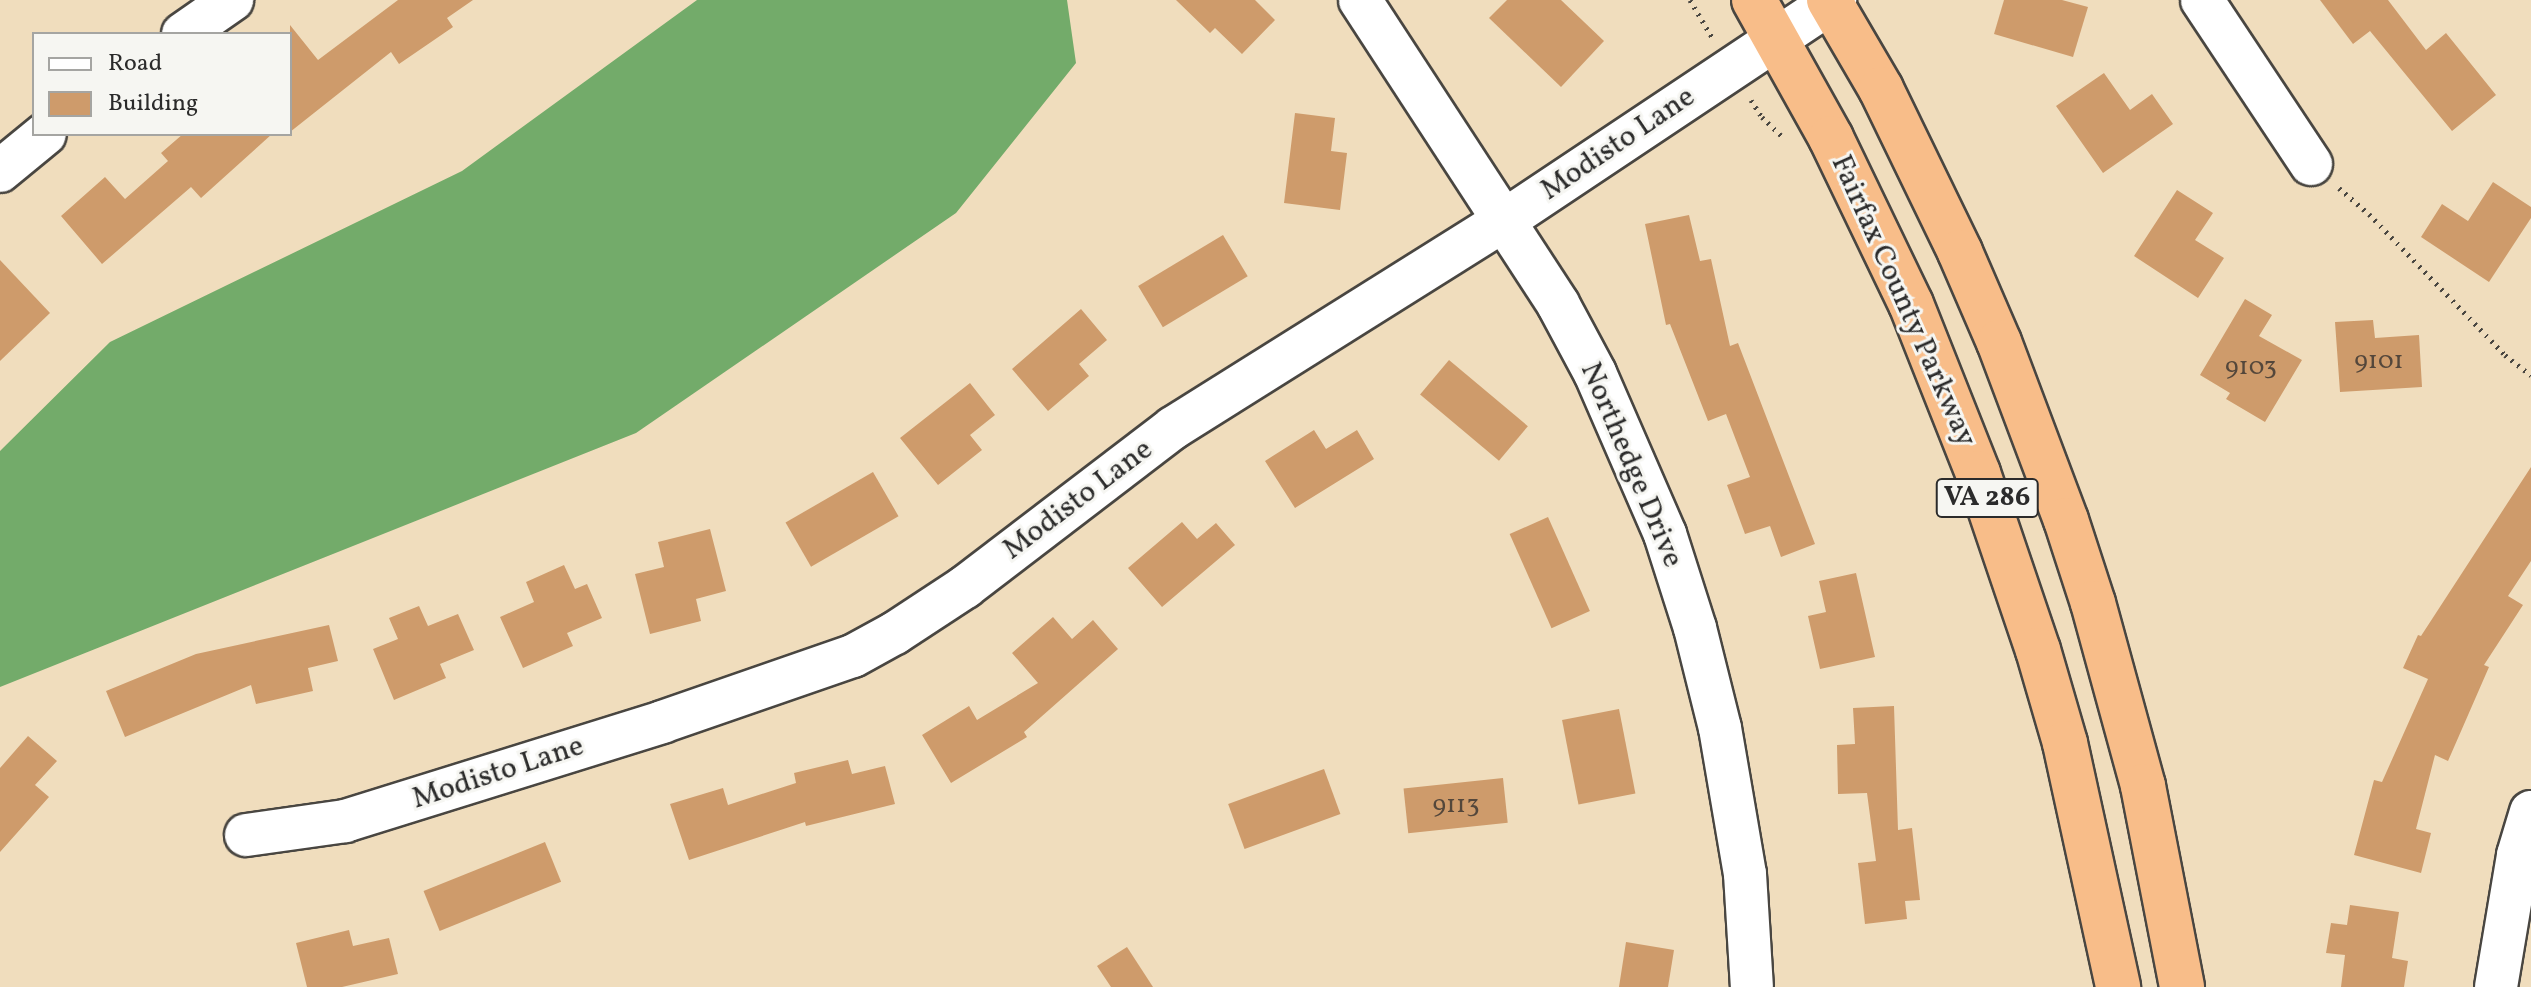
<!DOCTYPE html>
<style>
body{margin:0}
#map{position:relative;width:2531px;height:987px;overflow:hidden;background:#f0ddbd;font-family:Vollkorn,serif}
div>[style]{position:absolute}
.forest>*{inset:0;background:#73ab6a}
.building>*{inset:0;background:#ce9b6b;transform-origin:0 0}
.path>*{height:5px;margin-top:-2.5px;transform-origin:0;background:repeating-linear-gradient(90deg,#494641 0 2px,transparent 0 8px)}
.roads{filter:drop-shadow(2px 0 #494641) drop-shadow(-2px 0 #494641) drop-shadow(0 2px #494641) drop-shadow(0 -2px #494641)}
.minor>*{height:42px;margin:-21px;padding:0 21px;transform-origin:21px;border-radius:21px;background:#fff}
.trunk>*{height:44px;margin:-22px;padding:0 22px;transform-origin:22px;border-radius:22px;background:#f8bd89}
span{translate:-50% -50%;white-space:nowrap;text-align:center;line-height:1.15;-webkit-text-stroke:6px #f6f6f2;paint-order:stroke}
.number-label{font-size:26px;color:#54473b}
.number-label span{-webkit-text-stroke-width:0}
.shield-label span{padding:2px 6px;background:#f6f6f2;border:2px solid;border-radius:6px;-webkit-text-stroke-width:0}
.shield-label{font-size:28px;color:#2b2b2b;font-weight:700}
.street-label{font-size:30px;color:#2b2b2b}
.legend{position:absolute;left:32px;top:32px;width:260px;height:104px;box-sizing:border-box;background:#f6f6f2;border:2px solid #a5a5a2;margin:0;padding:10px 14px;list-style:none;font-size:24px;color:#2b2b2b}
.legend li{display:flex;align-items:center;gap:16px;height:40px}
.legend b{width:40px;border:2px solid #a5a5a2}
</style>
<div id="map">
<div class="forest">
<i style="clip-path:polygon(697px 0,1067px 0,1076px 63px,956px 213px,636px 433px,0 687px,0 451px,110px 342px,462px 171px)"></i>
</div>
<div class="building">
<i style="clip-path:polygon(398px 0,473px 0,447px 18px,453px 27px,399px 64px,391px 52px,290px 132px,290px 25px,318px 60px)"></i>
<i style="clip-path:polygon(1176px 0,1255px 0,1275px 20px,1242px 54px,1215px 28px,1210px 33px)"></i>
<i style="clip-path:polygon(1507px 0,1561px 0,1604px 41px,1561px 87px,1489px 18px)"></i>
<i style="clip-path:polygon(2004px 0,2062px 0,2088px 7px,2073px 57px,1994px 34px)"></i>
<i style="clip-path:polygon(2320px 0,2388px 0,2426px 50px,2446px 33px,2496px 95px,2452px 131px,2370px 31px,2353px 44px)"></i>
<i style="clip-path:polygon(2104px 73px,2130px 110px,2152px 94px,2173px 124px,2103px 173px,2056px 106px)"></i>
<i style="clip-path:polygon(1295px 113px,1335px 118px,1331px 151px,1347px 153px,1340px 210px,1284px 203px)"></i>
<i style="clip-path:polygon(183px 134px,272px 134px,201px 198px,191px 187px,102px 264px,61px 216px,105px 177px,125px 199px,168px 161px,161px 153px)"></i>
<i style="clip-path:polygon(2493px 182px,2531px 207px,2531px 218px,2489px 282px,2421px 237px,2442px 204px,2468px 221px)"></i>
<i style="clip-path:polygon(2177px 190px,2213px 213px,2195px 240px,2224px 258px,2198px 298px,2134px 256px)"></i>
<i style="clip-path:polygon(1689px 215px,1700px 261px,1711px 259px,1730px 346px,1738px 343px,1815px 544px,1781px 557px,1770px 526px,1745px 534px,1727px 485px,1750px 477px,1726px 414px,1708px 421px,1670px 324px,1666px 325px,1645px 224px)"></i>
<i style="left:1223px;top:235px;width:48px;height:99px;rotate:59deg"></i>
<i style="clip-path:polygon(0 260px,50px 313px,0 361px)"></i>
<i style="clip-path:polygon(2245px 299px,2272px 315px,2259px 336px,2302px 360px,2265px 422px,2226px 399px,2230px 393px,2200px 375px)"></i>
<i style="clip-path:polygon(1081px 309px,1107px 340px,1079px 364px,1089px 376px,1048px 411px,1012px 369px)"></i>
<i style="clip-path:polygon(2373px 320px,2375px 338px,2419px 335px,2422px 387px,2340px 392px,2335px 322px)"></i>
<i style="left:1449px;top:360px;width:103px;height:45px;rotate:40deg"></i>
<i style="clip-path:polygon(970px 383px,995px 415px,970px 435px,982px 450px,938px 485px,900px 438px)"></i>
<i style="clip-path:polygon(1314px 430px,1326px 449px,1357px 430px,1374px 459px,1295px 508px,1265px 461px)"></i>
<i style="clip-path:polygon(2531px 467px,2531px 561px,2508px 596px,2523px 605px,2484px 665px,2489px 667px,2448px 761px,2435px 755px,2416px 829px,2431px 833px,2421px 873px,2354px 855px,2374px 780px,2382px 782px,2428px 679px,2403px 668px,2418px 635px,2421px 636px)"></i>
<i style="left:873px;top:472px;width:51px;height:101px;rotate:60deg"></i>
<i style="left:1548px;top:517px;width:103px;height:42px;rotate:66deg"></i>
<i style="clip-path:polygon(1182px 522px,1197px 539px,1216px 523px,1235px 545px,1162px 607px,1128px 568px)"></i>
<i style="clip-path:polygon(710px 529px,726px 591px,696px 599px,701px 621px,650px 634px,635px 574px,664px 567px,658px 542px)"></i>
<i style="clip-path:polygon(564px 565px,575px 589px,587px 584px,602px 618px,567px 633px,573px 646px,523px 668px,500px 617px,534px 602px,526px 582px)"></i>
<i style="clip-path:polygon(1856px 573px,1875px 657px,1820px 669px,1808px 616px,1826px 612px,1819px 581px)"></i>
<i style="clip-path:polygon(419px 606px,428px 626px,458px 614px,474px 650px,440px 664px,446px 678px,394px 700px,373px 649px,398px 639px,389px 618px)"></i>
<i style="clip-path:polygon(1053px 617px,1072px 639px,1093px 620px,1118px 649px,1024px 732px,1027px 737px,951px 783px,922px 735px,969px 706px,977px 720px,1038px 683px,1012px 653px)"></i>
<i style="clip-path:polygon(329px 625px,338px 661px,308px 668px,313px 691px,256px 704px,251px 685px,125px 737px,106px 691px,196px 654px)"></i>
<i style="clip-path:polygon(1894px 706px,1898px 830px,1912px 828px,1920px 900px,1905px 901px,1907px 919px,1865px 924px,1858px 863px,1876px 861px,1867px 793px,1838px 794px,1837px 745px,1855px 744px,1853px 708px)"></i>
<i style="left:1619px;top:709px;width:86px;height:58px;rotate:79deg"></i>
<i style="clip-path:polygon(28px 736px,57px 761px,35px 785px,49px 797px,0 852px,0 768px)"></i>
<i style="clip-path:polygon(848px 760px,852px 774px,885px 766px,895px 804px,806px 826px,805px 822px,689px 860px,670px 804px,723px 788px,728px 805px,796px 783px,794px 773px)"></i>
<i style="left:1324px;top:769px;width:48px;height:102px;rotate:70deg"></i>
<i style="left:1503px;top:778px;width:45px;height:100px;rotate:84deg"></i>
<i style="left:545px;top:842px;width:43px;height:131px;rotate:68deg"></i>
<i style="clip-path:polygon(2350px 905px,2399px 912px,2392px 958px,2408px 961px,2404px 987px,2341px 987px,2345px 955px,2326px 953px,2331px 923px,2347px 925px)"></i>
<i style="clip-path:polygon(349px 930px,353px 946px,389px 938px,398px 974px,342px 987px,307px 987px,296px 943px)"></i>
<i style="clip-path:polygon(1626px 942px,1674px 950px,1668px 987px,1619px 987px)"></i>
<i style="clip-path:polygon(1127px 947px,1153px 987px,1111px 987px,1097px 966px)"></i>
</div>
<div class="path">
<i style="left:1690px;top:0;width:43px;rotate:59.3deg"></i>
<i style="left:1751px;top:100px;width:20px;rotate:57deg"></i>
<i style="left:1762px;top:117px;width:29px;rotate:44deg"></i>
<i style="left:2339px;top:188px;width:40px;rotate:41deg"></i>
<i style="left:2369px;top:214px;width:196px;rotate:46deg"></i>
<i style="left:2505px;top:355px;width:33px;rotate:38deg"></i>
</div>
<div class="roads">
<div class="minor">
<i style="left:1360px;top:0;width:363px;rotate:56.9deg"></i>
<i style="left:1558px;top:304px;width:78px;rotate:61.8deg"></i>
<i style="left:1595px;top:373px;width:176px;rotate:66.5deg"></i>
<i style="left:1665px;top:534px;width:99px;rotate:72.3deg"></i>
<i style="left:1695px;top:628px;width:103px;rotate:76deg"></i>
<i style="left:1720px;top:728px;width:148px;rotate:80.3deg"></i>
<i style="left:1745px;top:874px;width:113px;rotate:86.5deg"></i>
<i style="left:2202px;top:0;width:197px;rotate:56.4deg"></i>
<i style="left:183px;top:34px;width:60px;rotate:-34.8deg"></i>
<i style="left:0;top:171px;width:58px;rotate:-39.4deg"></i>
<i style="left:246px;top:835px;width:100px;rotate:-8deg"></i>
<i style="left:345px;top:821px;width:332px;rotate:-17.3deg"></i>
<i style="left:662px;top:722px;width:202px;rotate:-19.1deg"></i>
<i style="left:853px;top:656px;width:48px;rotate:-28.7deg"></i>
<i style="left:895px;top:633px;width:84px;rotate:-33.3deg"></i>
<i style="left:965px;top:587px;width:262px;rotate:-37.4deg"></i>
<i style="left:1173px;top:428px;width:392px;rotate:-32.1deg"></i>
<i style="left:1505px;top:220px;width:397px;rotate:-33.7deg"></i>
<i style="left:2496px;top:987px;width:134px;rotate:-80.5deg"></i>
<i style="left:2518px;top:855px;width:45px;rotate:-73.2deg"></i>
</div>
<div class="trunk">
<i style="left:1754px;top:0;width:158px;rotate:60.8deg"></i>
<i style="left:1831px;top:138px;width:184px;rotate:64.3deg"></i>
<i style="left:1911px;top:304px;width:182px;rotate:68.4deg"></i>
<i style="left:1978px;top:473px;width:187px;rotate:71.3deg"></i>
<i style="left:2038px;top:650px;width:97px;rotate:73.8deg"></i>
<i style="left:2065px;top:743px;width:250px;rotate:77.7deg"></i>
<i style="left:1829px;top:0;width:103px;rotate:59.7deg"></i>
<i style="left:1881px;top:89px;width:181px;rotate:64.1deg"></i>
<i style="left:1960px;top:252px;width:98px;rotate:66.6deg"></i>
<i style="left:1999px;top:342px;width:190px;rotate:69.4deg"></i>
<i style="left:2066px;top:520px;width:87px;rotate:72deg"></i>
<i style="left:2093px;top:603px;width:190px;rotate:74.7deg"></i>
<i style="left:2143px;top:786px;width:205px;rotate:79deg"></i>
</div>
</div>
<div class="number-label">
<span style="left:2379px;top:362px">9101</span>
<span style="left:2251px;top:368px">9103</span>
<span style="left:1456px;top:806px">9113</span>
</div>
<div class="shield-label">
<span style="left:1987px;top:498px">VA 286</span>
</div>
<div class="street-label">
<span style="left:1618px;top:144px;rotate:-34deg">Modisto Lane</span>
<span style="left:1903px;top:301px;rotate:66deg">Fairfax County Parkway</span>
<span style="left:1631px;top:465px;rotate:67deg">Northedge Drive</span>
<span style="left:1078px;top:500px;rotate:-37deg">Modisto Lane</span>
<span style="left:498px;top:773px;rotate:-18deg">Modisto Lane</span>
</div>
<ul class="legend">
<li><b style="height:10px;background:#fff"></b>Road</li>
<li><b style="height:22px;background:#ce9b6b"></b>Building</li>
</ul>
</div>
